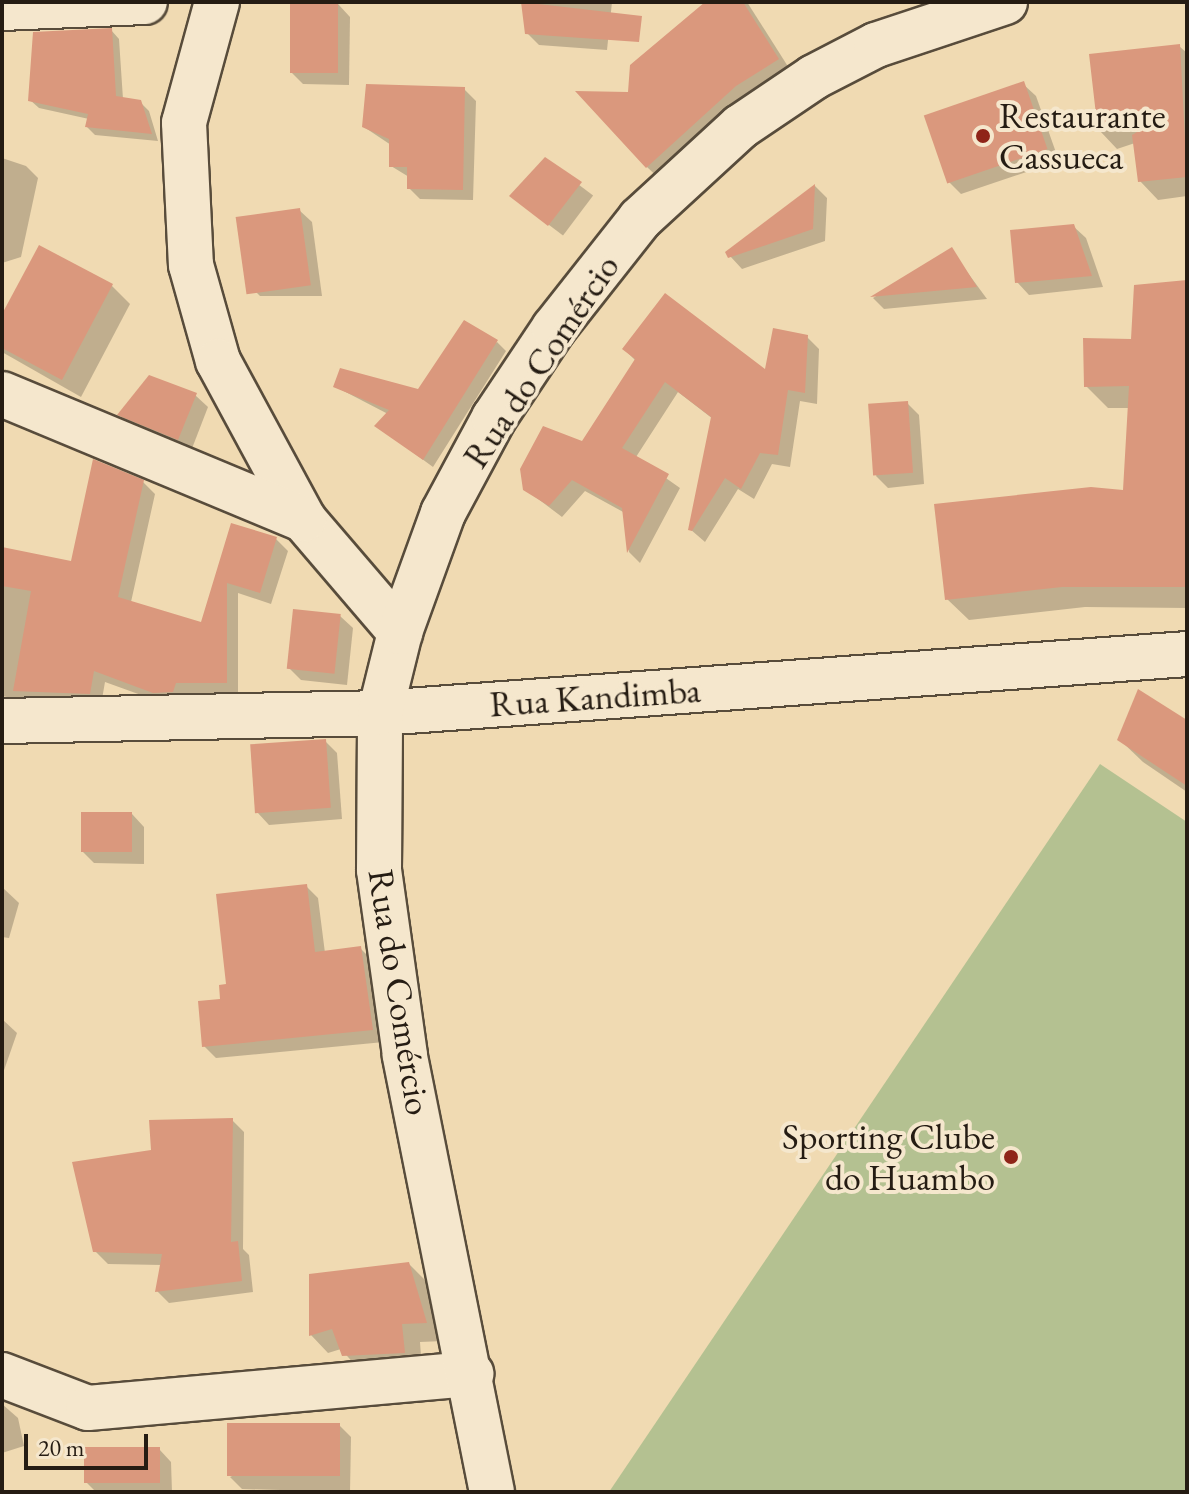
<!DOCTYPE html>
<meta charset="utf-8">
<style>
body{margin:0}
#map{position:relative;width:1189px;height:1494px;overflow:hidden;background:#f0dab2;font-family:"EB Garamond",serif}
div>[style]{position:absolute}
.green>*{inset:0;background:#b4c191}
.shadow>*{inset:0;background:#0003;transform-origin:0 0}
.building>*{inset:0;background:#da987d;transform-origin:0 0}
.roads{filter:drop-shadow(2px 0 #584c3b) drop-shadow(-2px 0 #584c3b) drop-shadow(0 2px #584c3b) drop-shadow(0 -2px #584c3b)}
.minor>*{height:44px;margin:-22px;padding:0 22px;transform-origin:22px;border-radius:22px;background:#f5e7cd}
.dots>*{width:22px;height:22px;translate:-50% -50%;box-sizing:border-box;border:4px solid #f5e7cd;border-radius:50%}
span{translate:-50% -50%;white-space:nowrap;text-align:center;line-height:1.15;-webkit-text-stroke:8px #f5e7cd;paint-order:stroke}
.poi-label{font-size:36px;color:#251c13}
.left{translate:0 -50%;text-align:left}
.right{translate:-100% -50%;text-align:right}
.street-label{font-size:36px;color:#251c13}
.frame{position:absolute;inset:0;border:4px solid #251c13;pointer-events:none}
.scale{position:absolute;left:24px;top:1434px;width:124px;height:36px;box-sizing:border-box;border:4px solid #251c13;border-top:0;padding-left:10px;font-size:24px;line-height:28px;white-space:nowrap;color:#251c13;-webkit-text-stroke:6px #f5e7cd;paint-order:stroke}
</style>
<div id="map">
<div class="green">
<i style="clip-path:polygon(1100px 764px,1187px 822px,1187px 1492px,609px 1492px)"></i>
</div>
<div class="shadow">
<i style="clip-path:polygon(523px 2px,612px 2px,607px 50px,539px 45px,527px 33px)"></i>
<i style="clip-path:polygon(708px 2px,747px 2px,794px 76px,663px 182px,647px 167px,630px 94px,632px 66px)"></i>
<i style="clip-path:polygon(338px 4px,350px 17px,349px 85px,303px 84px,291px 72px)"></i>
<i style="clip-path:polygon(111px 30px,119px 39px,123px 99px,140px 102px,149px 111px,158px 141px,95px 135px,87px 127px,89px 119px,39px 108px,30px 100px)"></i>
<i style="clip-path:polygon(1179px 46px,1187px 53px,1187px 196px,1158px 200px,1140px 181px,1135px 143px,1117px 149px,1100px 131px)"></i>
<i style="clip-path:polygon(1023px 84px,1036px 96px,1059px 161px,961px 194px,949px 182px)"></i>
<i style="clip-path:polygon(464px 89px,476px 101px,473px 200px,420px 199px,409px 188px,409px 177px,391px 166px,391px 145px,364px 127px)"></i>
<i style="clip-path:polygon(2px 158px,26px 166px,38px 178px,21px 257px,2px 263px)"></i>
<i style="left:546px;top:160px;width:59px;height:50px;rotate:37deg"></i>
<i style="clip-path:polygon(815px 186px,827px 198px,825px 241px,742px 269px,730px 256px,727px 253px)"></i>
<i style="clip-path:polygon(299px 210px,312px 222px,322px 296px,260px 296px,248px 284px)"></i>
<i style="clip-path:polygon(1073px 226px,1086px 238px,1103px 287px,1029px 295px,1017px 282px)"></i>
<i style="clip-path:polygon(39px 248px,112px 286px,130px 304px,81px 397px,2px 352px,2px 318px)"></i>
<i style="clip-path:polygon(951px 250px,987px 299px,884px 309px,873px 298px)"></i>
<i style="clip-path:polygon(1187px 282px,1187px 608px,1085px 607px,969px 620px,947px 599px,1125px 492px,1130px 408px,1108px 408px,1086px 386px)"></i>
<i style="clip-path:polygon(807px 337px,819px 349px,817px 404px,800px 401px,790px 467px,772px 464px,754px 499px,738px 489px,705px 542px,690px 529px,713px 419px,678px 392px,636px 457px,680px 488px,640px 563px,629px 552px,625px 513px,585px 491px,562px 517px,525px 489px,583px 444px,636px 361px,624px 349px,766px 373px)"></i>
<i style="clip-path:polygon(497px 342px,506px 351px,433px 467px,377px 426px,388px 414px,336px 387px,418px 391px)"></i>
<i style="clip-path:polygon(195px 395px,208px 407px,191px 451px,132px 427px,120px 415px)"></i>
<i style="clip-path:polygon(907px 403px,919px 415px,924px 484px,888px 488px,876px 476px)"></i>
<i style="clip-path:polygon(143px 482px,155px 494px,131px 602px,202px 624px,232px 525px,276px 539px,288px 551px,271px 604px,238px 593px,238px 694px,188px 694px,185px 704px,166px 704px,105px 682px,101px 705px,52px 706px,2px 696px,2px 564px,73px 564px)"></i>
<i style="clip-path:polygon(340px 616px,353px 628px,347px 685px,301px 680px,289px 668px)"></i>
<i style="clip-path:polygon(1187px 723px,1187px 792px,1143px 762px,1119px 739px)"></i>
<i style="clip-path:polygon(325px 741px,337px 753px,342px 819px,269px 825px,257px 812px)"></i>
<i style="clip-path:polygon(132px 814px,144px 827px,144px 864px,94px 863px,82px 851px)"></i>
<i style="clip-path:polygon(306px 886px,318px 898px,325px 953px,360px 948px,372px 960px,384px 1042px,216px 1058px,204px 1046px,229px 986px)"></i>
<i style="clip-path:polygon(2px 887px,19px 903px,9px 938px,2px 937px)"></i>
<i style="clip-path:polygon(2px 1019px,17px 1033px,2px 1076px)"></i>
<i style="clip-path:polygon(232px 1120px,244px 1132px,243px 1249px,249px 1255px,253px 1292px,169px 1303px,157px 1291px,162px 1265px,108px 1264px,95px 1251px)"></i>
<i style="clip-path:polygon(409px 1264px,427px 1282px,444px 1341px,420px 1342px,422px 1370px,362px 1373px,341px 1349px,328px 1353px,311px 1335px)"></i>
<i style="clip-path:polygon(2px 1404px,18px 1418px,24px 1446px,2px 1453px)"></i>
<i style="clip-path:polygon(339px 1425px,351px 1437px,350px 1492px,242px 1489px,230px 1477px)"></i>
<i style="clip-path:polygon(159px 1449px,171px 1462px,172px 1492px,96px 1492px,86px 1482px)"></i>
</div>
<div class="building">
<i style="left:290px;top:2px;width:48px;height:71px"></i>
<i style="clip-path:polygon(521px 2px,642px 16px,639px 42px,525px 34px)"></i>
<i style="clip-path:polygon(705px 2px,743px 2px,779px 59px,736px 86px,646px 168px,575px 91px,628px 92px,630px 65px)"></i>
<i style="clip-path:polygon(112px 28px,116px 96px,141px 100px,152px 134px,85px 127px,88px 114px,28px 101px,33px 32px)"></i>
<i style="clip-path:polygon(1180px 44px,1187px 177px,1138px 182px,1132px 135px,1137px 132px,1131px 121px,1098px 132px,1089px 54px)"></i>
<i style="left:1024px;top:81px;width:72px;height:106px;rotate:71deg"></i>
<i style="clip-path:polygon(366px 84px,465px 87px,463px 190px,407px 189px,407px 167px,389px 167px,389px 139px,362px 127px)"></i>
<i style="clip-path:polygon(545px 157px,582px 182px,548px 226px,509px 196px)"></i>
<i style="clip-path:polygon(815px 184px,813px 229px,728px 258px,725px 252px)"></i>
<i style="left:300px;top:208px;width:78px;height:65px;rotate:82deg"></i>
<i style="clip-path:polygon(1074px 224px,1092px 276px,1015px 283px,1010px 230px)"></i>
<i style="clip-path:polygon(39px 245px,113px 284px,62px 380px,2px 348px,2px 314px)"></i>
<i style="clip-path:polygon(952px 247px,977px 287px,870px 297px)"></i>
<i style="clip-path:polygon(1187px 280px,1187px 587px,1062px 587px,945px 600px,934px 504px,1091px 487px,1123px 490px,1129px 386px,1084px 387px,1083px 338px,1131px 339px,1134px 285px)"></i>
<i style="clip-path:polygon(665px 293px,765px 369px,773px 328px,808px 335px,805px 393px,788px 390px,778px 455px,760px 453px,741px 489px,725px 478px,692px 531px,688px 530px,711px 417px,665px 382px,622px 448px,669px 474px,627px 553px,622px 508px,572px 480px,549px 506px,523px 490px,520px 469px,543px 426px,582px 441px,635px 359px,622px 349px)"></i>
<i style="clip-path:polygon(464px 320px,498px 340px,423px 460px,374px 426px,389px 410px,333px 387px,340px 368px,418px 389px)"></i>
<i style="clip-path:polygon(149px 375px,197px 393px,178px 440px,117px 415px)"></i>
<i style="left:908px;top:401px;width:72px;height:40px;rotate:86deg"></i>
<i style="clip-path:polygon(93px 459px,144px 480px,118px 597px,201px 622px,231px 523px,277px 537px,260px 593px,227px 583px,227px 683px,176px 683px,173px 692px,153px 693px,94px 671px,90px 694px,13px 691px,31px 591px,2px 586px,2px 547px,71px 561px)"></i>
<i style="left:293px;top:609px;width:48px;height:60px;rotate:6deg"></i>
<i style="clip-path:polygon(1138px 689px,1187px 720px,1187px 786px,1117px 740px)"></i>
<i style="left:326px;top:739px;width:69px;height:76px;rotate:86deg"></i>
<i style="left:81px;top:812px;width:51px;height:40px"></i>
<i style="clip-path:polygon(307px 884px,315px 952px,361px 946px,373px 1030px,202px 1047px,198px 1001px,220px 999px,219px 985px,226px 984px,216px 894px)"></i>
<i style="clip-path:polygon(233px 1118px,231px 1242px,238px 1241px,242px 1281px,155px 1292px,162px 1254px,93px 1252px,72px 1162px,151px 1150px,149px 1120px)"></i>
<i style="clip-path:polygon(409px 1262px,427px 1323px,402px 1324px,405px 1353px,342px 1356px,332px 1329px,309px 1336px,309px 1274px)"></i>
<i style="left:340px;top:1423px;width:53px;height:113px;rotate:90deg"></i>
<i style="left:160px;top:1447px;width:36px;height:76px;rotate:90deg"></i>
</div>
<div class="roads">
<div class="minor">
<i style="left:217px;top:2px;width:125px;rotate:105.3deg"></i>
<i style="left:184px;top:123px;width:142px;rotate:87.2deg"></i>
<i style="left:191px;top:265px;width:100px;rotate:74.3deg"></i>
<i style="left:218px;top:361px;width:181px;rotate:61.6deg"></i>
<i style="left:304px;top:520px;width:148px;rotate:49.4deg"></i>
<i style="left:2px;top:8px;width:143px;rotate:-2.4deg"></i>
<i style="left:2px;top:394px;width:327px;rotate:22.6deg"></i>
<i style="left:2px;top:721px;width:378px;rotate:-1.2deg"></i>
<i style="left:380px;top:713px;width:809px;rotate:-4.18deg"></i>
<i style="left:2px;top:1375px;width:92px;rotate:21deg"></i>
<i style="left:88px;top:1408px;width:385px;rotate:-5.1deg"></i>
<i style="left:492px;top:1492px;width:446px;rotate:-101.3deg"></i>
<i style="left:405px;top:1055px;width:187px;rotate:-98deg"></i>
<i style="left:379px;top:870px;width:157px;rotate:-89.6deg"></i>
<i style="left:380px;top:713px;width:83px;rotate:-76.1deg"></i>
<i style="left:400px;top:632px;width:127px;rotate:-70.1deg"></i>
<i style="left:443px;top:513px;width:108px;rotate:-61.8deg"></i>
<i style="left:494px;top:418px;width:108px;rotate:-56.3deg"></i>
<i style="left:554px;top:328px;width:139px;rotate:-51.7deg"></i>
<i style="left:640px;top:219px;width:136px;rotate:-42.6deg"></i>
<i style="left:740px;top:127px;width:89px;rotate:-34deg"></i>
<i style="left:814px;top:77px;width:70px;rotate:-27.3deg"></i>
<i style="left:876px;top:45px;width:136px;rotate:-18.4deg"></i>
</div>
</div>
<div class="dots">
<i style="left:983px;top:136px;background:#8f2418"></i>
<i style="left:1011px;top:1157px;background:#8f2418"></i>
</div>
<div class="poi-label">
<span class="left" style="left:999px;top:136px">Restaurante<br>Cassueca</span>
<span class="right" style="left:995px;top:1157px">Sporting Clube<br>do Huambo</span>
</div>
<div class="street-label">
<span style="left:541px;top:361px;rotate:-56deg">Rua do Comércio</span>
<span style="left:595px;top:697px;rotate:-4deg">Rua Kandimba</span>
<span style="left:400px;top:992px;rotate:81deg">Rua do Comércio</span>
</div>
<div class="frame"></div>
<div class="scale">20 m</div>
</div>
